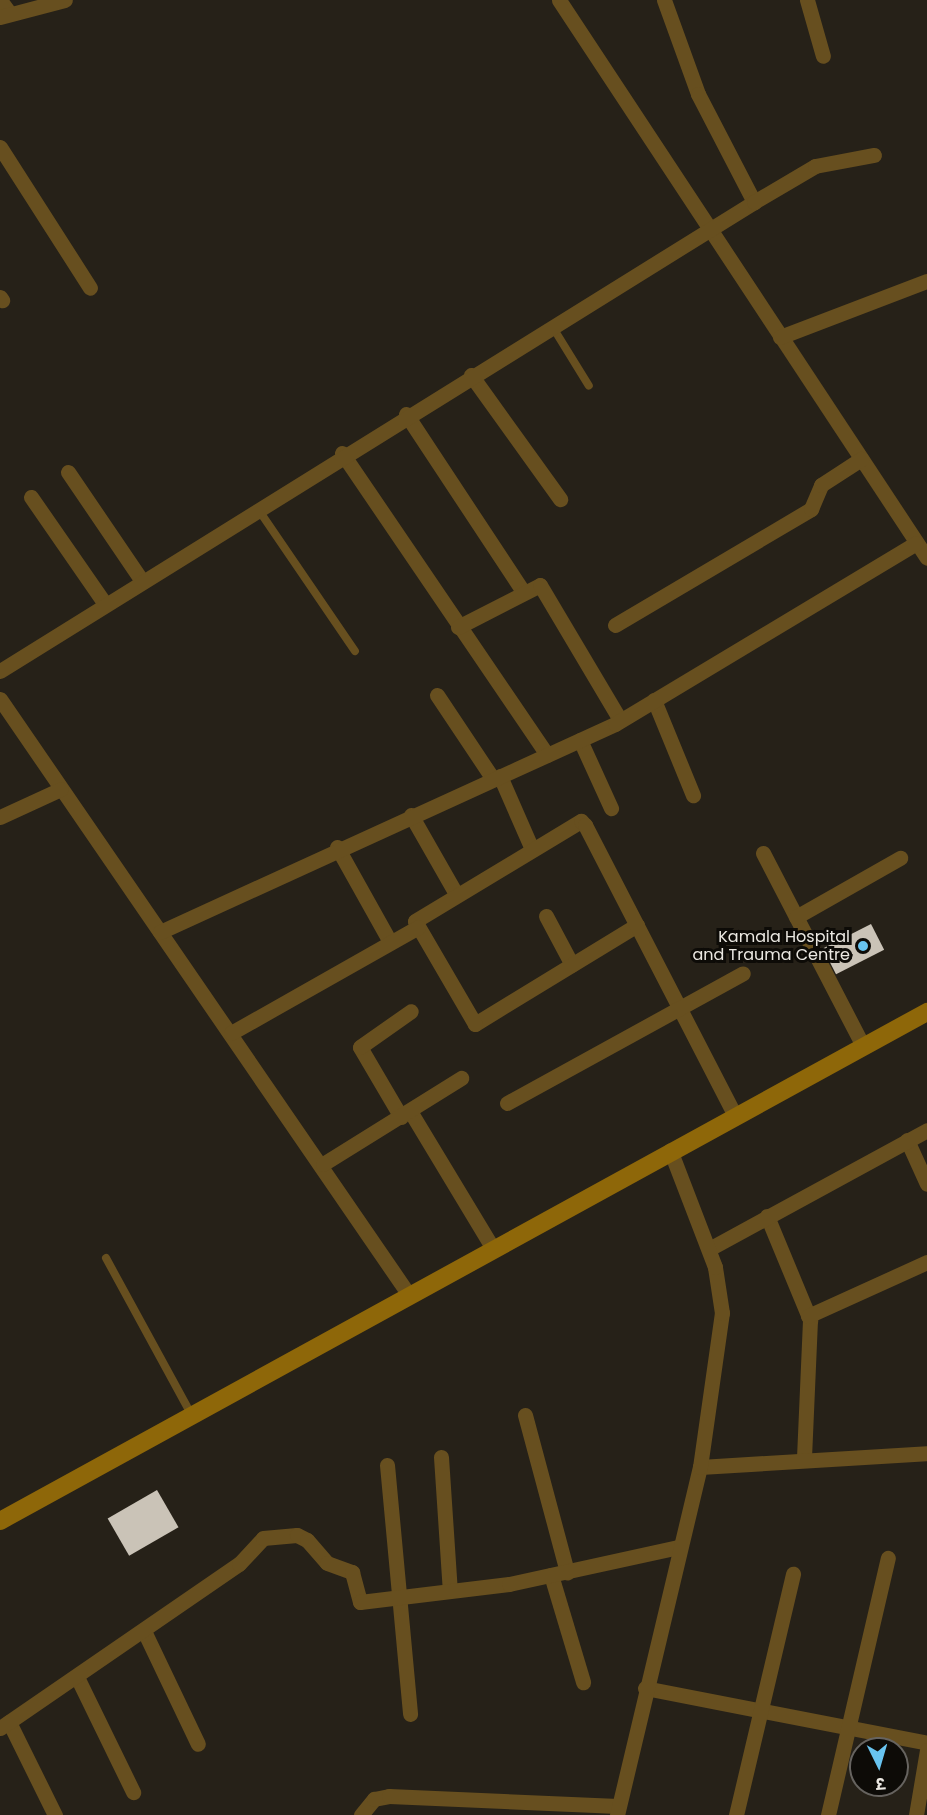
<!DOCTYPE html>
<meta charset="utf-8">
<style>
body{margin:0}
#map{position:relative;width:927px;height:1815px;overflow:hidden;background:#262118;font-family:Poppins,"Noto Sans Devanagari",sans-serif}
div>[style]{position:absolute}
.building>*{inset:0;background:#cac3b7;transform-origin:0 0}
.service>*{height:8px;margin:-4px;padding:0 4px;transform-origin:4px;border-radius:4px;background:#674f1f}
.minor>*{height:15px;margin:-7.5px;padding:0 7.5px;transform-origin:7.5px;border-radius:7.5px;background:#674f1f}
.secondary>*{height:18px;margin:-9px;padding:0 9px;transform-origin:9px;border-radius:9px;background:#8e6709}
.dots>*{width:16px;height:16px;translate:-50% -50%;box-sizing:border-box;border:3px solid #0d0b07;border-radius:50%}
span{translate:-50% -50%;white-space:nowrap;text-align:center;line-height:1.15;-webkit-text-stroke:6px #0d0b07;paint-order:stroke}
.poi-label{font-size:16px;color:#ebe8e2}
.right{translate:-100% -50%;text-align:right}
.north{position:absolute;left:849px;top:1737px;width:60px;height:60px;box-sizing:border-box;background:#0d0b07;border:2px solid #66635f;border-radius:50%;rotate:175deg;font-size:16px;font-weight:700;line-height:24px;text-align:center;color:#ebe8e2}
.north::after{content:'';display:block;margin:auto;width:21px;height:27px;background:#68c4f0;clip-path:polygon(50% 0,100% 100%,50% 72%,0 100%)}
</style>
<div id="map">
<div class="building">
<i style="left:871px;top:924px;width:29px;height:54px;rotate:63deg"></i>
<i style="left:157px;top:1490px;width:43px;height:57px;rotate:60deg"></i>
</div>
<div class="service">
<i style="left:552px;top:326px;width:70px;rotate:58.3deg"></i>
<i style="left:258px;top:509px;width:172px;rotate:55.7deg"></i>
<i style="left:106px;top:1258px;width:178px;rotate:61.4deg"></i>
</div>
<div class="minor">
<i style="left:0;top:0;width:17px;rotate:54deg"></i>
<i style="left:559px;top:0;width:668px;rotate:56.6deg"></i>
<i style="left:664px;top:0;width:100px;rotate:70.1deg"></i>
<i style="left:698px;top:94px;width:122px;rotate:62.6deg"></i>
<i style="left:807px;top:0;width:58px;rotate:74.1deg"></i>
<i style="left:0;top:17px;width:67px;rotate:-14.7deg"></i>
<i style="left:0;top:147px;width:167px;rotate:57.4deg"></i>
<i style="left:0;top:297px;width:4px;rotate:56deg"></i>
<i style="left:780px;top:337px;width:157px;rotate:-20.9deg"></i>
<i style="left:471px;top:375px;width:153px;rotate:54.3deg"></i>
<i style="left:406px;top:414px;width:211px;rotate:56.6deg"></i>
<i style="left:342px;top:453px;width:365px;rotate:55.8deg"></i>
<i style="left:68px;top:472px;width:132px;rotate:55.8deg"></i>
<i style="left:31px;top:497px;width:130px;rotate:55.3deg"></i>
<i style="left:615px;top:625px;width:228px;rotate:-30.6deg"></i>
<i style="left:811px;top:509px;width:26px;rotate:-67deg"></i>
<i style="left:821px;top:485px;width:48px;rotate:-33deg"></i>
<i style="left:458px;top:627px;width:92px;rotate:-27.1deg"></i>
<i style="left:540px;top:585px;width:157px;rotate:59.3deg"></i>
<i style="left:0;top:671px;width:888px;rotate:-31.88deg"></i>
<i style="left:754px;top:202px;width:71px;rotate:-30.5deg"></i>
<i style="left:815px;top:166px;width:60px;rotate:-10.6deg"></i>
<i style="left:437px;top:695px;width:101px;rotate:56.3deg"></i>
<i style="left:0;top:699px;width:723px;rotate:55.54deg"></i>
<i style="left:654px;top:700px;width:103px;rotate:67.7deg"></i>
<i style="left:580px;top:740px;width:75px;rotate:65.5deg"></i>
<i style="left:500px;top:776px;width:77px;rotate:66.4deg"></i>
<i style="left:411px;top:815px;width:89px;rotate:60.3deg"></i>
<i style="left:0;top:817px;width:67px;rotate:-24.7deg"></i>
<i style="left:337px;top:847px;width:109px;rotate:60.8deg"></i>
<i style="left:763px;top:853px;width:217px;rotate:62.6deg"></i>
<i style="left:546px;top:916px;width:55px;rotate:62deg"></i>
<i style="left:796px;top:917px;width:120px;rotate:-29.6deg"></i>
<i style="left:637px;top:925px;width:190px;rotate:148.6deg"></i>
<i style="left:475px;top:1024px;width:119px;rotate:-120.2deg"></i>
<i style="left:415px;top:921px;width:194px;rotate:-31.1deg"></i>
<i style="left:581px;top:821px;width:6px;rotate:45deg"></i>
<i style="left:585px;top:825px;width:326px;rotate:62.7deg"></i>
<i style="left:160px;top:932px;width:500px;rotate:-24.57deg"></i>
<i style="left:615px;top:724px;width:351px;rotate:-31deg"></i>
<i style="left:231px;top:1033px;width:215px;rotate:-29.5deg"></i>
<i style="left:507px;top:1103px;width:269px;rotate:-28.8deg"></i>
<i style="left:410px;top:1111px;width:159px;rotate:58.9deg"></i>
<i style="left:401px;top:1117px;width:81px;rotate:-120.4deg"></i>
<i style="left:360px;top:1047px;width:62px;rotate:-35.2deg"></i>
<i style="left:907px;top:1140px;width:48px;rotate:65.6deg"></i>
<i style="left:323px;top:1164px;width:163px;rotate:-31.9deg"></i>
<i style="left:767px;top:1216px;width:113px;rotate:67.5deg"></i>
<i style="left:810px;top:1320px;width:140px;rotate:92.5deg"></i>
<i style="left:709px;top:1249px;width:248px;rotate:-28.6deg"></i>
<i style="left:808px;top:1316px;width:131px;rotate:-24.4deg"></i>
<i style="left:525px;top:1415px;width:163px;rotate:75deg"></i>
<i style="left:441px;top:1457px;width:134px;rotate:86.2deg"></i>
<i style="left:387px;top:1465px;width:250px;rotate:84.7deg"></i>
<i style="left:700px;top:1467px;width:227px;rotate:-3.5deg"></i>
<i style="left:551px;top:1575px;width:112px;rotate:73.3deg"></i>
<i style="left:144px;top:1631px;width:125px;rotate:64.5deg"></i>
<i style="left:78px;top:1679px;width:126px;rotate:64deg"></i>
<i style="left:645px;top:1688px;width:287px;rotate:11deg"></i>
<i style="left:9px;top:1722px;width:104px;rotate:63.7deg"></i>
<i style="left:0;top:1728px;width:290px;rotate:-34.5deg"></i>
<i style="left:239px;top:1564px;width:35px;rotate:-47deg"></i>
<i style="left:263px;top:1538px;width:34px;rotate:-5deg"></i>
<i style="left:297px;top:1535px;width:11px;rotate:27deg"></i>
<i style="left:307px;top:1540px;width:30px;rotate:49deg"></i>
<i style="left:327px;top:1563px;width:27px;rotate:20deg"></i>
<i style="left:352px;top:1572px;width:31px;rotate:75deg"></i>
<i style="left:360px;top:1602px;width:150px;rotate:-6.9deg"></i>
<i style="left:509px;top:1584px;width:174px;rotate:-12.3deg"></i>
<i style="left:361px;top:1815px;width:21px;rotate:-51deg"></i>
<i style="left:374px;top:1799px;width:15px;rotate:-11deg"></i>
<i style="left:389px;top:1796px;width:229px;rotate:2.5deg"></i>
<i style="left:617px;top:1815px;width:358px;rotate:-76.6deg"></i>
<i style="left:700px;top:1467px;width:156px;rotate:-81.9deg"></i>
<i style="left:722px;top:1313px;width:47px;rotate:-98.7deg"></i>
<i style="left:715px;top:1267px;width:125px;rotate:-111deg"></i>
<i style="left:736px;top:1815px;width:248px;rotate:-76.7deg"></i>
<i style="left:828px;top:1815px;width:264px;rotate:-76.9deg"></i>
<i style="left:916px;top:1815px;width:66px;rotate:-80.4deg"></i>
</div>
<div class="secondary">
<i style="left:0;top:1521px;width:1058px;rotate:-28.77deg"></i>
</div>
<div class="dots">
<i style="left:863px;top:946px;background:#68c4f0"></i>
</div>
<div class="poi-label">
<span class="right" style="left:850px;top:946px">Kamala Hospital<br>and Trauma Centre</span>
</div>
<div class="north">उ</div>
</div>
